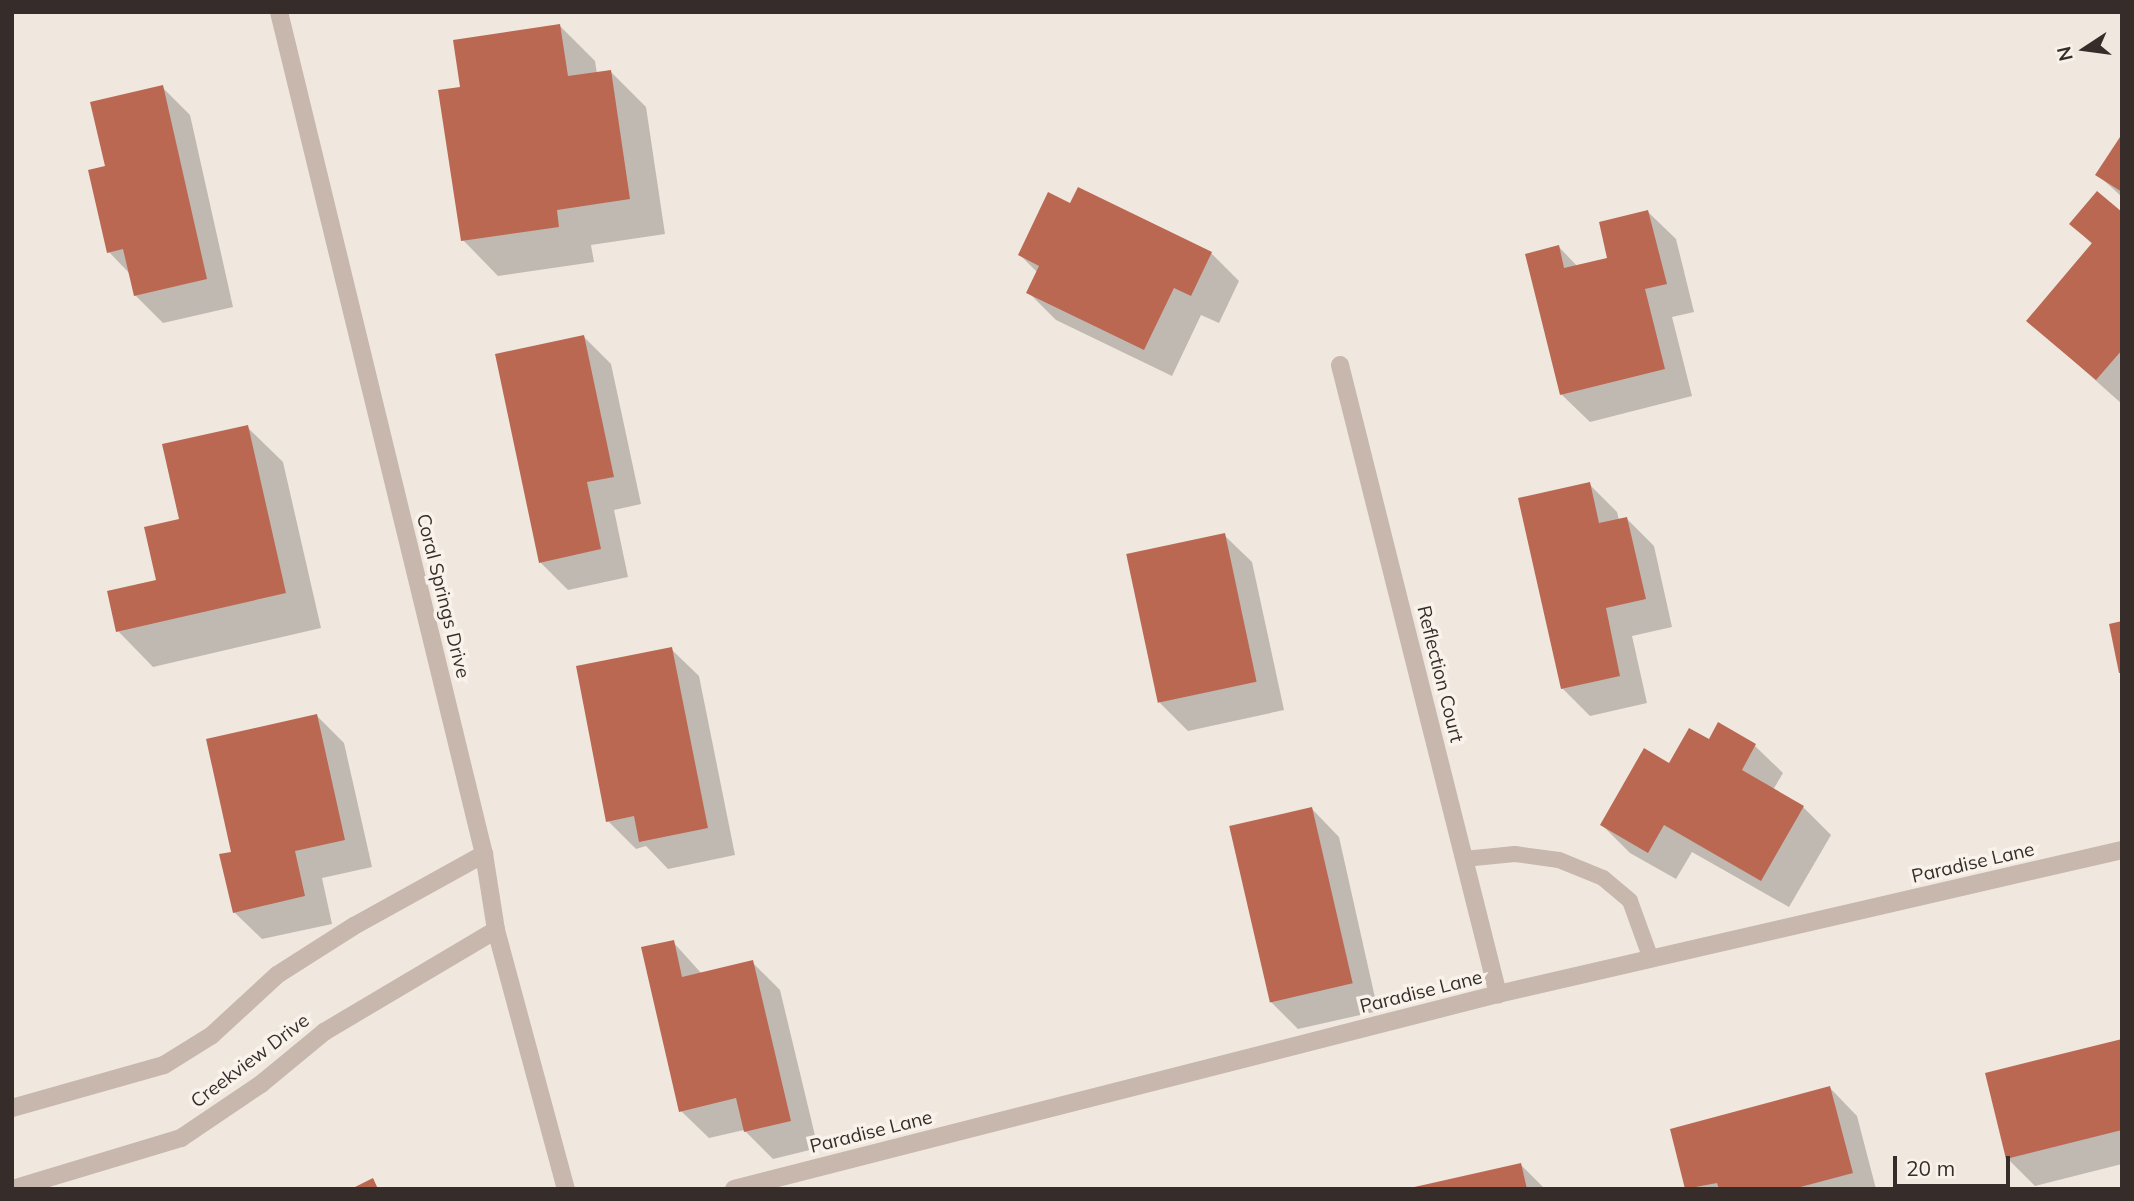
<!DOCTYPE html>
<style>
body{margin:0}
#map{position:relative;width:2134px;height:1201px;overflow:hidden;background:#f0e8df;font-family:Mulish,sans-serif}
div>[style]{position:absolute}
.shadow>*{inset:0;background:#0003}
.building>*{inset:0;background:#bb6853;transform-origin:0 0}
.service>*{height:16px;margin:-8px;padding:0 8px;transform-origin:8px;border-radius:8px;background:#c8b7ac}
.minor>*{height:18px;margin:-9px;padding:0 9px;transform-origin:9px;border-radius:9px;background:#c8b7ac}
span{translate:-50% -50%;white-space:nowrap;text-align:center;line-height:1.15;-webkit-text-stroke:7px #f8f2eb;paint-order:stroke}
.street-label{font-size:19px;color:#362d2a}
.frame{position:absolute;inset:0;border:14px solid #362d2a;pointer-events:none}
.north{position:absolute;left:2050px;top:14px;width:70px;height:70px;-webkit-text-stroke:5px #f8f2eb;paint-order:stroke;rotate:257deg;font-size:19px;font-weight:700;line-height:28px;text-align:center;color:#362d2a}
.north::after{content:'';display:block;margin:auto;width:24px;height:32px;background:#362d2a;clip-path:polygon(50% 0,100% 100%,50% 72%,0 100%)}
.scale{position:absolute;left:1893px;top:1156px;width:117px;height:32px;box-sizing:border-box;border:4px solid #362d2a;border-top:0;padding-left:9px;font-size:21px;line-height:24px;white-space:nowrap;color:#362d2a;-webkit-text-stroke:5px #f8f2eb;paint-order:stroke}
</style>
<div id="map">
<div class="shadow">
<i style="clip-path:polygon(559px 25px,595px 61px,597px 74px,611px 72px,646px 107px,665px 234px,591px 245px,594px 262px,498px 276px,463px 240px,462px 88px)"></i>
<i style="clip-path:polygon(162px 87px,190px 115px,233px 307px,163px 323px,135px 295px,130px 274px,109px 252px,107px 167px)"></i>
<i style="clip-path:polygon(2122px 137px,2122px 197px,2098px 175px)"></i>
<i style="clip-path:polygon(1070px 205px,1211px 253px,1239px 281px,1219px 323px,1201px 315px,1172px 376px,1056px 320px,1028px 292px,1038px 273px,1020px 255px)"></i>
<i style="clip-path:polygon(1648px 212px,1676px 239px,1694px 312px,1672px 317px,1692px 396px,1590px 422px,1562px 395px,1527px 255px,1559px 247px,1578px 267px,1610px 259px)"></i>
<i style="clip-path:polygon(2122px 214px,2122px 404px,2029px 321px,2093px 245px,2072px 224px)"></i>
<i style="clip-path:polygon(584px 337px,611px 364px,641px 504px,614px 510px,628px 577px,568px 590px,540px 562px)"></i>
<i style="clip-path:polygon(247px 427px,283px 462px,321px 628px,153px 667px,118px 631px,159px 581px)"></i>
<i style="clip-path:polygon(1589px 484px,1617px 512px,1619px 520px,1627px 519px,1654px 546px,1672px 627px,1632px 636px,1647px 703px,1590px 716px,1562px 688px)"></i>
<i style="clip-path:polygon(1224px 535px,1252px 562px,1284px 710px,1188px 731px,1160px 703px)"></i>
<i style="clip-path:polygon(671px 649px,699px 676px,735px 855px,668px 869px,646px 846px,636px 849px,608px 821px)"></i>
<i style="clip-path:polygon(316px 715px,344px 743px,372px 867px,322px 878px,332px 924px,262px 939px,234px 912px,233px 853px)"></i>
<i style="clip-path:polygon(1719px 725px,1755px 746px,1783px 773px,1773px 790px,1803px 807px,1831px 835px,1789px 907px,1692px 852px,1676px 879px,1630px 853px,1602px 825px,1670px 765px,1709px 741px)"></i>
<i style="clip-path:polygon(1312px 809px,1339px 837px,1378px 1011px,1298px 1029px,1271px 1002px)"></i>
<i style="clip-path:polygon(673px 942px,702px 974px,752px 962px,780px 990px,818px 1148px,773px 1159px,744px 1130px,709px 1138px,681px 1111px)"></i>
<i style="clip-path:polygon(2122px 1041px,2122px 1164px,2035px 1186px,2007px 1158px)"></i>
<i style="clip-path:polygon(1830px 1088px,1857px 1116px,1876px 1189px,1687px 1189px,1672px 1130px)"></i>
<i style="clip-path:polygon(1521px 1165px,1545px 1189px,1413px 1189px)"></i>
</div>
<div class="building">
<i style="clip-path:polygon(560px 24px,568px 76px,611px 70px,630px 199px,557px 210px,559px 227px,461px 241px,438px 90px,460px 87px,453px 40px)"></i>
<i style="clip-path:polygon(163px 85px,207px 279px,134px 296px,123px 249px,107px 253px,88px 170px,105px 166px,90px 102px)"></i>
<i style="clip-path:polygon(2122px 134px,2122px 192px,2095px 175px)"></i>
<i style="clip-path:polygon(1078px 187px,1212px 252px,1191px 296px,1174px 288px,1144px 350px,1026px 293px,1039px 266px,1018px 255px,1048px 192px,1070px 203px)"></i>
<i style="clip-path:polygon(2097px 191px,2122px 212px,2122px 350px,2096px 380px,2026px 321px,2092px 243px,2069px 224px)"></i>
<i style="clip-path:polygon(1648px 210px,1667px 284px,1645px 289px,1665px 369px,1560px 395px,1525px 254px,1559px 245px,1564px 268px,1607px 258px,1599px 222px)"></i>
<i style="clip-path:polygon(584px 335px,614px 477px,587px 482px,601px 549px,539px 563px,495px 354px)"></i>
<i style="clip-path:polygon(248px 425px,286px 593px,116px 632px,107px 591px,156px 580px,144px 527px,179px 519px,162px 444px)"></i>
<i style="clip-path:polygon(1590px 482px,1599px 523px,1627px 517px,1646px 599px,1606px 608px,1620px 676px,1561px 689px,1518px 498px)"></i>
<i style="left:1225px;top:533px;width:152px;height:101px;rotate:78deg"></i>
<i style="clip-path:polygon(2122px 621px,2122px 673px,2119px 673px,2109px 624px)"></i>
<i style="clip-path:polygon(672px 647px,708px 828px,639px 842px,634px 816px,606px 822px,576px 666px)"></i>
<i style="clip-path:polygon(317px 714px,345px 840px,295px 851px,305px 896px,233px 913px,219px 854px,231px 852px,206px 739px)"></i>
<i style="clip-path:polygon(1718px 722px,1756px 744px,1742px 770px,1804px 806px,1761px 881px,1664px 825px,1648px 853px,1600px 825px,1644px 748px,1669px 763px,1689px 728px,1709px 739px)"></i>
<i style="left:1312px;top:807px;width:181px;height:85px;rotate:77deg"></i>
<i style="clip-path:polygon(674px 940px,682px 977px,753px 960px,791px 1121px,744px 1132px,736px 1098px,679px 1112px,641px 947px)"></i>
<i style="clip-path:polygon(2122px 1039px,2122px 1130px,2006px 1159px,1985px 1073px)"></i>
<i style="clip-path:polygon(1830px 1086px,1853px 1173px,1793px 1189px,1719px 1189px,1717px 1183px,1685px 1189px,1670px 1129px)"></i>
<i style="clip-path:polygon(1521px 1163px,1527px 1189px,1410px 1189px,1410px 1188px)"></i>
<i style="clip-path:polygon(373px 1178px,378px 1189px,351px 1189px)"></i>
</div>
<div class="service">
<i style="left:1464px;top:859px;width:51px;rotate:-5.6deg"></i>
<i style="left:1515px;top:854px;width:44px;rotate:7.8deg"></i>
<i style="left:1559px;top:860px;width:48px;rotate:22.2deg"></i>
<i style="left:1603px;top:878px;width:35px;rotate:40deg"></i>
<i style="left:1630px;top:901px;width:62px;rotate:70.1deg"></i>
</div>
<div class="minor">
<i style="left:279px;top:12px;width:867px;rotate:76.32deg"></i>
<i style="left:484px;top:854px;width:77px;rotate:81deg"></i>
<i style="left:496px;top:930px;width:268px;rotate:74.9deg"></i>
<i style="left:1340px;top:365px;width:649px;rotate:75.9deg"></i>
<i style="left:12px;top:1108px;width:158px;rotate:-15.8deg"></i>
<i style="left:164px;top:1065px;width:57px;rotate:-32deg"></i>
<i style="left:212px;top:1035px;width:88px;rotate:-42.7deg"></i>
<i style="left:277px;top:975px;width:91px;rotate:-32.5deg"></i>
<i style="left:354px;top:926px;width:149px;rotate:-29deg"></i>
<i style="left:12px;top:1189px;width:177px;rotate:-16.8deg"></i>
<i style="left:181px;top:1138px;width:97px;rotate:-34deg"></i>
<i style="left:261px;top:1084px;width:82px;rotate:-39.5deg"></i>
<i style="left:324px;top:1032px;width:200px;rotate:-30.7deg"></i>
<i style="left:734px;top:1189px;width:788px;rotate:-14.32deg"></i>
<i style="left:1498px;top:994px;width:640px;rotate:-12.99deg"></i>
</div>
<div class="street-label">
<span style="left:443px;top:596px;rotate:76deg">Coral Springs Drive</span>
<span style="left:1440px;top:674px;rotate:76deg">Reflection Court</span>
<span style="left:1973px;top:863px;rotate:-13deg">Paradise Lane</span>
<span style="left:1421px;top:992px;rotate:-14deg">Paradise Lane</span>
<span style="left:250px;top:1061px;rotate:-37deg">Creekview Drive</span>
<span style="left:871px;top:1132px;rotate:-14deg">Paradise Lane</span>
</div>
<div class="frame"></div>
<div class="north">N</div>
<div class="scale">20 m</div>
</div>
